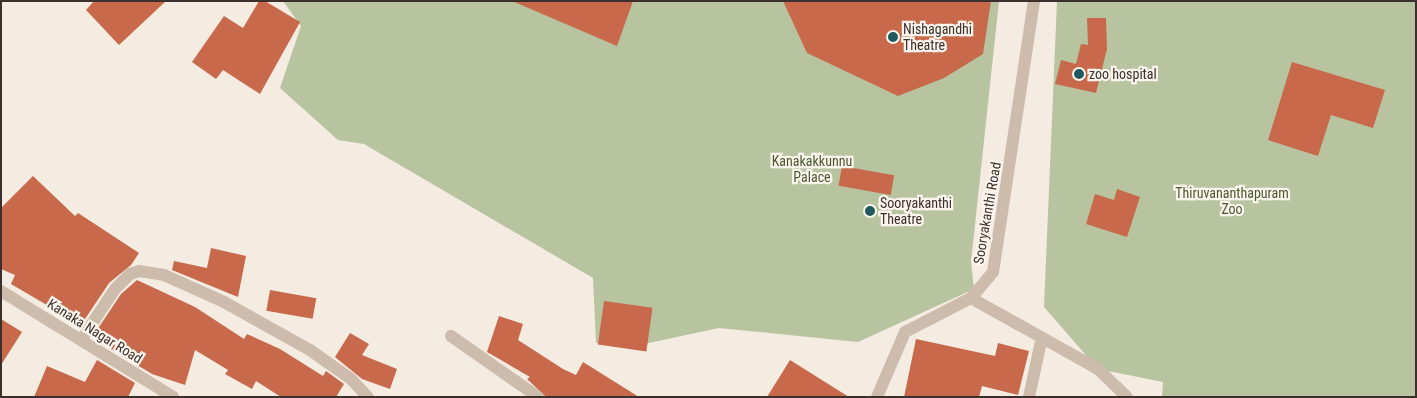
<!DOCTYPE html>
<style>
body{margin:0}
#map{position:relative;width:1417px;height:398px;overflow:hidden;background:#f4ebe1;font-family:"Roboto Condensed",sans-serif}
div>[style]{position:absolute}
.green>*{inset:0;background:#b8c4a0}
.building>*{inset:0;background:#c8694b;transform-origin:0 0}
.street>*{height:12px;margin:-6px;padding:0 6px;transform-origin:6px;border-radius:6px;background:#cdbbac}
.dots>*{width:14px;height:14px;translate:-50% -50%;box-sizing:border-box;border:2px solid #fbf5ee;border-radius:50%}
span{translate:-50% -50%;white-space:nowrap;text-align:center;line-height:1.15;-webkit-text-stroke:4.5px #fbf5ee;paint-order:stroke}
.poi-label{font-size:14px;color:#3b302b}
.left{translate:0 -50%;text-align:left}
.park-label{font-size:14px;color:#4a5a2e}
.street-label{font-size:14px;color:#3b302b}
.frame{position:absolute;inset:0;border:2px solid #3b302b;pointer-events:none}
</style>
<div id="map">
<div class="green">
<i style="clip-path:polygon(283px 1px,999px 1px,971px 262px,974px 289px,858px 342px,719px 328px,644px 344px,596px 343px,593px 278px,364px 144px,338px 140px,280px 88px,301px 26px)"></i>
<i style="clip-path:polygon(1057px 1px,1416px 1px,1416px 397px,1162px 397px,1163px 382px,1098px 369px,1044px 307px)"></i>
</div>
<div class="building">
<i style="clip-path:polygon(94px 1px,166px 1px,119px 45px,86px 10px)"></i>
<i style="clip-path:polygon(259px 1px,265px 1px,300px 22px,260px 94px,223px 70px,216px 79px,192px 62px,224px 16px,243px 28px)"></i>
<i style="clip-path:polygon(512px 1px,633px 1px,617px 46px)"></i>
<i style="clip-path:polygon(783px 1px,991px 1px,983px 54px,944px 78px,898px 96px,807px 53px)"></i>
<i style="clip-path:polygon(1087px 18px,1106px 18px,1107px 49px,1096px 93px,1055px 84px,1061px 60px,1076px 64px,1081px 44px,1088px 45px)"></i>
<i style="clip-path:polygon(1292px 62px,1385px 90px,1373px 128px,1331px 115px,1318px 156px,1268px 140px)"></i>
<i style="left:842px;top:166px;width:53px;height:20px;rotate:10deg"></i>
<i style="clip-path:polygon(33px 176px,75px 216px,78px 213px,139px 253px,131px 265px,109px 283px,81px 325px,11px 284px,15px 275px,1px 269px,1px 208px)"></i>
<i style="clip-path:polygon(1117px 189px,1140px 197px,1127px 237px,1086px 224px,1095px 194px,1114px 200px)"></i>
<i style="clip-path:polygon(211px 248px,246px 256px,238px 297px,172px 270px,174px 261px,207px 268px)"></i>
<i style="clip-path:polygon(137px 280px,195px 307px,244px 339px,247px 334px,280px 349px,323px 376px,326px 371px,344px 384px,336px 397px,281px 397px,256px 381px,252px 389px,225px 374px,228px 370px,195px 350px,185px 385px,152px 374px,98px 341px,100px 336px,95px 333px,121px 294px)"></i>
<i style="left:270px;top:290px;width:47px;height:21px;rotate:10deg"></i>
<i style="left:604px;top:301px;width:49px;height:44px;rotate:8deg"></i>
<i style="clip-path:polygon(499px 316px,523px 324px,518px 340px,563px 369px,576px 375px,583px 362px,639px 397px,546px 397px,527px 379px,530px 377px,487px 352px)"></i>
<i style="clip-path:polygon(1px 319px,22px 332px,1px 365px)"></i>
<i style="clip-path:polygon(350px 333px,369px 344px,362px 355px,397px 369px,390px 389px,362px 379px,335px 357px)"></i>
<i style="clip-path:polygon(916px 339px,995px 356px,998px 343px,1029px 351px,1018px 395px,982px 386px,979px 397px,904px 397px)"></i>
<i style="clip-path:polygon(97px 360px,135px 383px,128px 397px,34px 397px,47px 366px,85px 382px)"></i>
<i style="clip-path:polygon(790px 360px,849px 397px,767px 397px)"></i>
</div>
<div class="street">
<i style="left:1034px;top:1px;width:274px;rotate:98.6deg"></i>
<i style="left:993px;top:272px;width:34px;rotate:130deg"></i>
<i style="left:971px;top:298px;width:145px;rotate:29.2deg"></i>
<i style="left:1098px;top:369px;width:40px;rotate:44deg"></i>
<i style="left:1px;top:291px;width:202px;rotate:31.6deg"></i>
<i style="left:451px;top:336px;width:106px;rotate:35deg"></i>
<i style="left:81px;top:340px;width:61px;rotate:-56.3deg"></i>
<i style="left:115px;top:289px;width:21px;rotate:-45deg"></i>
<i style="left:130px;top:274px;width:9px;rotate:-18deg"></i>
<i style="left:139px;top:271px;width:25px;rotate:9deg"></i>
<i style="left:164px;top:275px;width:66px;rotate:24.2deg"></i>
<i style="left:224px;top:302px;width:98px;rotate:29.2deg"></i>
<i style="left:310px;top:350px;width:50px;rotate:35.3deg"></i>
<i style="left:351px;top:379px;width:25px;rotate:47deg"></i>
<i style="left:877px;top:397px;width:71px;rotate:-66.7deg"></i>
<i style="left:905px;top:332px;width:74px;rotate:-27.3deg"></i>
<i style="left:1029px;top:397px;width:61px;rotate:-77.8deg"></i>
</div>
<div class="dots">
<i style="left:893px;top:37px;background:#1f5a5e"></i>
<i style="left:1079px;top:74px;background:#1f5a5e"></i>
<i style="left:870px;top:211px;background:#1f5a5e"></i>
</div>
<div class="poi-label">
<span class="left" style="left:903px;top:37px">Nishagandhi<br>Theatre</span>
<span class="left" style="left:1089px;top:74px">zoo hospital</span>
<span class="left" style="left:880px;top:211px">Sooryakanthi<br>Theatre</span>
</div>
<div class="park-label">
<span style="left:812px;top:169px">Kanakakkunnu<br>Palace</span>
<span style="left:1232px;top:201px">Thiruvananthapuram<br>Zoo</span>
</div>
<div class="street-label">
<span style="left:987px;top:213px;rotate:-80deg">Sooryakanthi Road</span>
<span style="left:95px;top:331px;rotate:32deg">Kanaka Nagar Road</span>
</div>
<div class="frame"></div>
</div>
